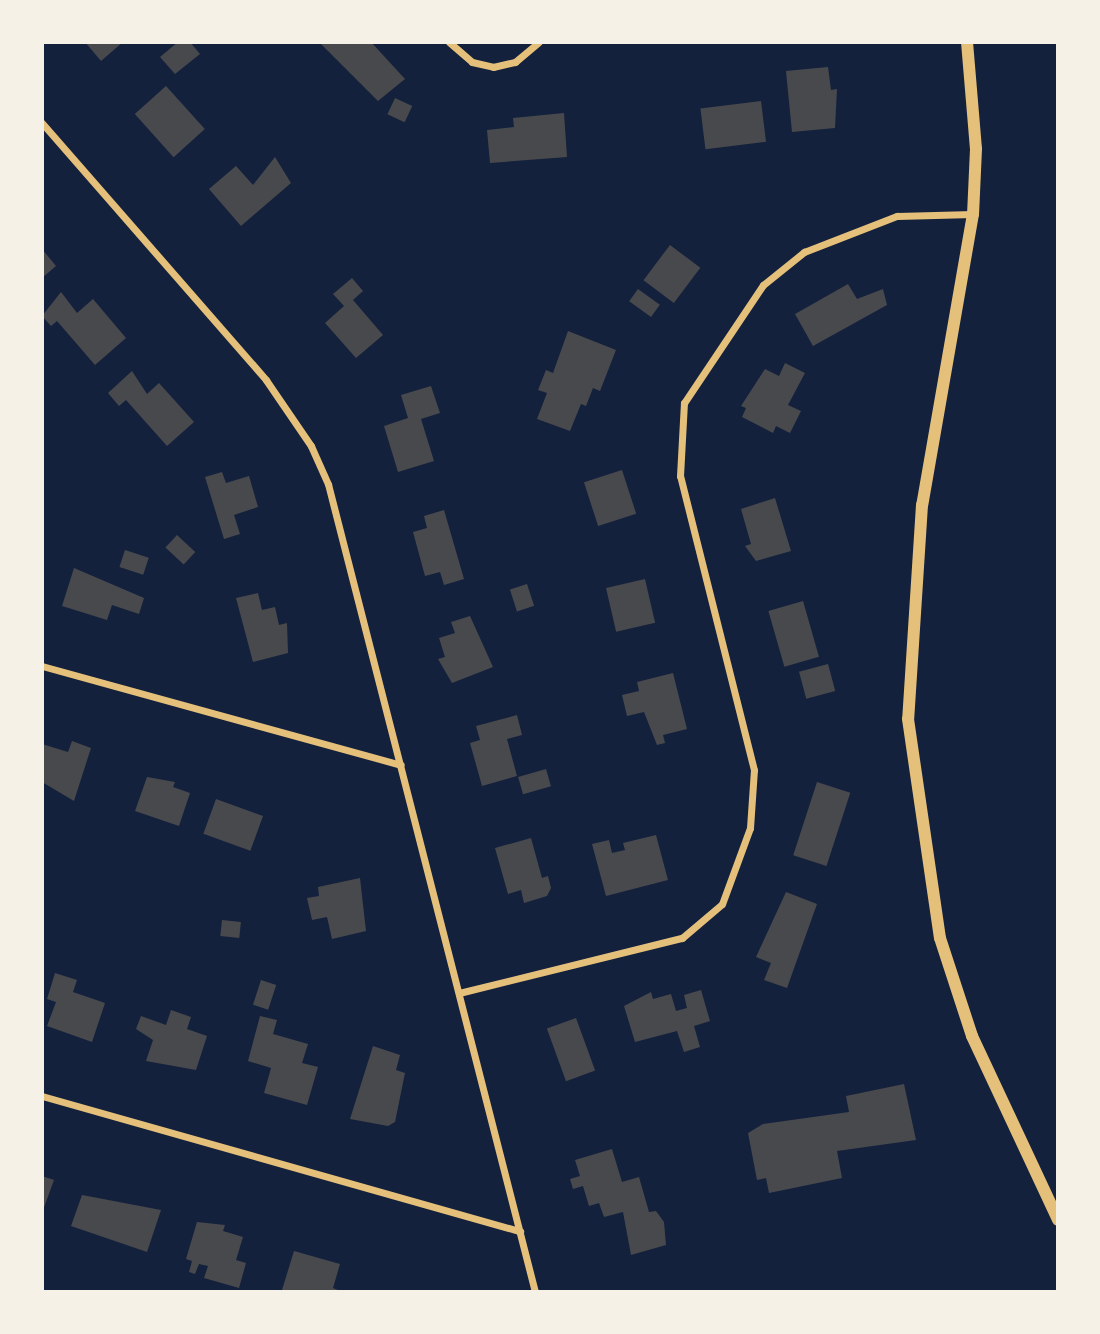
<!DOCTYPE html>
<html>
<head>
<meta charset="utf-8">
<style>
	body { margin:0 }
	#map { position:relative; width:1100px; height:1334px; overflow:hidden; background:#14213d; font-family:Bitter,serif }
	div>[style] { position:absolute }
	.building>* { inset:0; background:#48494c; transform-origin:0 0 }
	.minor>* { height:7px; margin:-3.5px; padding:0 3.5px; transform-origin:3.5px; border-radius:3.5px; background:#e5c07b }
	.tertiary>* { height:12px; margin:-6px; padding:0 6px; transform-origin:6px; border-radius:6px; background:#e5c07b }
	span { translate:-50% -50%; white-space:nowrap; text-align:center; line-height:1.15; -webkit-text-stroke:5px #f6f1e7; paint-order:stroke }
	.frame { position:absolute; inset:0; border:44px solid #f6f1e7; pointer-events:none }
</style>
</head>
<body>
<div id="map">
	<div class="building">
		<i style="clip-path:polygon(85px 42px,123px 42px,101px 61px)"></i>
		<i style="clip-path:polygon(178px 42px,190px 42px,200px 54px,175px 74px,160px 57px)"></i>
		<i style="clip-path:polygon(319px 42px,371px 42px,405px 79px,378px 101px)"></i>
		<i style="clip-path:polygon(828px 67px,831px 90px,837px 89px,835px 128px,792px 132px,786px 71px)"></i>
		<i style="left:166px;top:86px;width:58px;height:42px;rotate:48deg"></i>
		<i style="left:395px;top:98px;width:19px;height:18px;rotate:25deg"></i>
		<i style="left:761px;top:101px;width:41px;height:61px;rotate:83deg"></i>
		<i style="clip-path:polygon(564px 113px,567px 157px,490px 163px,487px 130px,514px 127px,513px 118px)"></i>
		<i style="clip-path:polygon(275px 157px,291px 183px,241px 226px,209px 189px,236px 166px,253px 185px)"></i>
		<i style="left:670px;top:245px;width:38px;height:44px;rotate:37deg"></i>
		<i style="clip-path:polygon(42px 249px,56px 266px,42px 278px)"></i>
		<i style="clip-path:polygon(352px 278px,363px 291px,353px 300px,383px 335px,356px 358px,325px 323px,344px 306px,333px 294px)"></i>
		<i style="clip-path:polygon(848px 284px,857px 299px,883px 289px,887px 305px,813px 346px,795px 314px)"></i>
		<i style="left:638px;top:289px;width:27px;height:15px;rotate:36deg"></i>
		<i style="clip-path:polygon(61px 292px,77px 313px,93px 299px,126px 338px,95px 365px,57px 321px,51px 326px,42px 316px)"></i>
		<i style="clip-path:polygon(568px 331px,616px 350px,600px 391px,593px 388px,586px 406px,581px 404px,570px 431px,537px 419px,547px 393px,538px 390px,546px 370px,553px 373px)"></i>
		<i style="clip-path:polygon(785px 363px,805px 373px,788px 405px,801px 411px,790px 433px,776px 426px,773px 433px,742px 417px,746px 408px,741px 406px,765px 369px,779px 376px)"></i>
		<i style="clip-path:polygon(132px 371px,147px 394px,159px 383px,194px 422px,167px 446px,126px 400px,119px 406px,108px 393px)"></i>
		<i style="clip-path:polygon(431px 386px,440px 413px,421px 419px,434px 461px,398px 472px,384px 426px,408px 418px,401px 395px)"></i>
		<i style="left:622px;top:470px;width:46px;height:40px;rotate:72deg"></i>
		<i style="clip-path:polygon(222px 472px,226px 483px,249px 476px,258px 507px,234px 515px,240px 534px,224px 539px,205px 477px)"></i>
		<i style="clip-path:polygon(775px 498px,791px 551px,756px 561px,745px 546px,751px 544px,741px 509px)"></i>
		<i style="clip-path:polygon(444px 510px,464px 579px,444px 585px,440px 572px,425px 576px,413px 532px,427px 528px,424px 516px)"></i>
		<i style="left:177px;top:535px;width:25px;height:17px;rotate:43deg"></i>
		<i style="left:125px;top:550px;width:25px;height:18px;rotate:18deg"></i>
		<i style="clip-path:polygon(74px 568px,144px 598px,139px 614px,112px 605px,107px 620px,62px 606px)"></i>
		<i style="left:645px;top:579px;width:45px;height:40px;rotate:77deg"></i>
		<i style="left:527px;top:584px;width:23px;height:18px;rotate:72deg"></i>
		<i style="clip-path:polygon(258px 593px,262px 610px,275px 607px,279px 625px,287px 623px,288px 653px,253px 662px,236px 598px)"></i>
		<i style="left:803px;top:601px;width:58px;height:36px;rotate:74deg"></i>
		<i style="clip-path:polygon(470px 616px,493px 667px,452px 683px,438px 659px,445px 657px,439px 638px,455px 633px,451px 622px)"></i>
		<i style="left:828px;top:664px;width:28px;height:30px;rotate:75deg"></i>
		<i style="clip-path:polygon(673px 673px,687px 729px,663px 735px,665px 743px,657px 745px,644px 712px,627px 716px,622px 695px,639px 691px,637px 682px)"></i>
		<i style="clip-path:polygon(517px 715px,522px 735px,507px 739px,517px 776px,482px 786px,470px 743px,480px 740px,476px 726px)"></i>
		<i style="clip-path:polygon(72px 741px,91px 748px,74px 801px,42px 782px,42px 744px,68px 752px)"></i>
		<i style="left:546px;top:769px;width:18px;height:29px;rotate:74deg"></i>
		<i style="clip-path:polygon(147px 777px,175px 782px,173px 787px,190px 793px,179px 826px,135px 811px)"></i>
		<i style="left:817px;top:782px;width:35px;height:77px;rotate:18deg"></i>
		<i style="left:216px;top:799px;width:50px;height:37px;rotate:20deg"></i>
		<i style="clip-path:polygon(656px 835px,668px 880px,606px 896px,592px 844px,609px 840px,612px 853px,625px 850px,623px 843px)"></i>
		<i style="clip-path:polygon(531px 838px,542px 878px,548px 876px,551px 888px,547px 896px,524px 903px,521px 890px,508px 894px,495px 848px)"></i>
		<i style="clip-path:polygon(360px 878px,366px 931px,332px 939px,327px 917px,312px 920px,307px 898px,319px 896px,318px 887px)"></i>
		<i style="clip-path:polygon(786px 892px,817px 904px,787px 988px,764px 980px,771px 963px,756px 957px)"></i>
		<i style="left:222px;top:920px;width:19px;height:16px;rotate:6deg"></i>
		<i style="clip-path:polygon(55px 973px,77px 980px,73px 992px,105px 1003px,92px 1042px,47px 1026px,56px 1002px,47px 999px)"></i>
		<i style="left:261px;top:980px;width:16px;height:26px;rotate:18deg"></i>
		<i style="clip-path:polygon(701px 990px,710px 1021px,694px 1026px,700px 1047px,684px 1052px,677px 1031px,635px 1042px,624px 1006px,651px 992px,653px 999px,671px 994px,676px 1011px,687px 1008px,684px 995px)"></i>
		<i style="clip-path:polygon(171px 1010px,191px 1017px,187px 1029px,207px 1036px,196px 1070px,146px 1061px,153px 1040px,136px 1029px,141px 1016px,166px 1025px)"></i>
		<i style="clip-path:polygon(260px 1016px,277px 1020px,273px 1034px,308px 1044px,302px 1063px,318px 1067px,307px 1105px,264px 1093px,271px 1068px,248px 1061px)"></i>
		<i style="left:576px;top:1018px;width:56px;height:31px;rotate:70deg"></i>
		<i style="clip-path:polygon(373px 1046px,400px 1055px,396px 1070px,405px 1073px,395px 1122px,388px 1126px,350px 1119px)"></i>
		<i style="clip-path:polygon(904px 1084px,916px 1140px,837px 1151px,842px 1178px,769px 1193px,766px 1178px,757px 1180px,748px 1133px,763px 1124px,849px 1112px,846px 1096px)"></i>
		<i style="clip-path:polygon(612px 1149px,622px 1182px,639px 1177px,649px 1212px,656px 1211px,664px 1222px,666px 1245px,631px 1255px,623px 1212px,604px 1217px,599px 1203px,589px 1206px,583px 1186px,573px 1189px,570px 1179px,580px 1176px,575px 1160px)"></i>
		<i style="clip-path:polygon(42px 1176px,54px 1180px,42px 1213px)"></i>
		<i style="clip-path:polygon(82px 1195px,161px 1210px,147px 1252px,71px 1226px)"></i>
		<i style="clip-path:polygon(197px 1222px,225px 1225px,223px 1231px,243px 1237px,236px 1260px,246px 1263px,239px 1288px,204px 1278px,208px 1266px,199px 1264px,195px 1274px,189px 1272px,192px 1261px,186px 1259px)"></i>
		<i style="clip-path:polygon(294px 1251px,340px 1264px,333px 1288px,343px 1292px,282px 1290px)"></i>
	</div>
	<div class="minor">
		<i style="left:449px;top:42px;width:30px;rotate:41deg"></i>
		<i style="left:472px;top:62px;width:22px;rotate:13deg"></i>
		<i style="left:493px;top:67px;width:23px;rotate:-13deg"></i>
		<i style="left:515px;top:62px;width:31px;rotate:-40deg"></i>
		<i style="left:42px;top:123px;width:341px;rotate:48.9deg"></i>
		<i style="left:266px;top:380px;width:80px;rotate:55.7deg"></i>
		<i style="left:311px;top:446px;width:42px;rotate:65.9deg"></i>
		<i style="left:328px;top:484px;width:834px;rotate:75.63deg"></i>
		<i style="left:42px;top:666px;width:372px;rotate:15.4deg"></i>
		<i style="left:459px;top:993px;width:230px;rotate:-13.9deg"></i>
		<i style="left:682px;top:938px;width:52px;rotate:-40.4deg"></i>
		<i style="left:722px;top:904px;width:81px;rotate:-69.8deg"></i>
		<i style="left:750px;top:828px;width:58px;rotate:-86.1deg"></i>
		<i style="left:754px;top:770px;width:303px;rotate:-104.1deg"></i>
		<i style="left:680px;top:476px;width:73px;rotate:-86.9deg"></i>
		<i style="left:684px;top:403px;width:142px;rotate:-56.2deg"></i>
		<i style="left:763px;top:285px;width:53px;rotate:-38.8deg"></i>
		<i style="left:804px;top:252px;width:100px;rotate:-21.2deg"></i>
		<i style="left:897px;top:216px;width:76px;rotate:-1.5deg"></i>
		<i style="left:42px;top:1096px;width:497px;rotate:15.8deg"></i>
	</div>
	<div class="tertiary">
		<i style="left:967px;top:42px;width:107px;rotate:85.2deg"></i>
		<i style="left:976px;top:149px;width:65px;rotate:92.6deg"></i>
		<i style="left:973px;top:214px;width:295px;rotate:99.9deg"></i>
		<i style="left:922px;top:505px;width:214px;rotate:93.7deg"></i>
		<i style="left:908px;top:719px;width:221px;rotate:81.7deg"></i>
		<i style="left:940px;top:938px;width:103px;rotate:71.9deg"></i>
		<i style="left:972px;top:1036px;width:203px;rotate:64.9deg"></i>
	</div>
	<div class="frame"></div>
</div>
</body>
</html>
